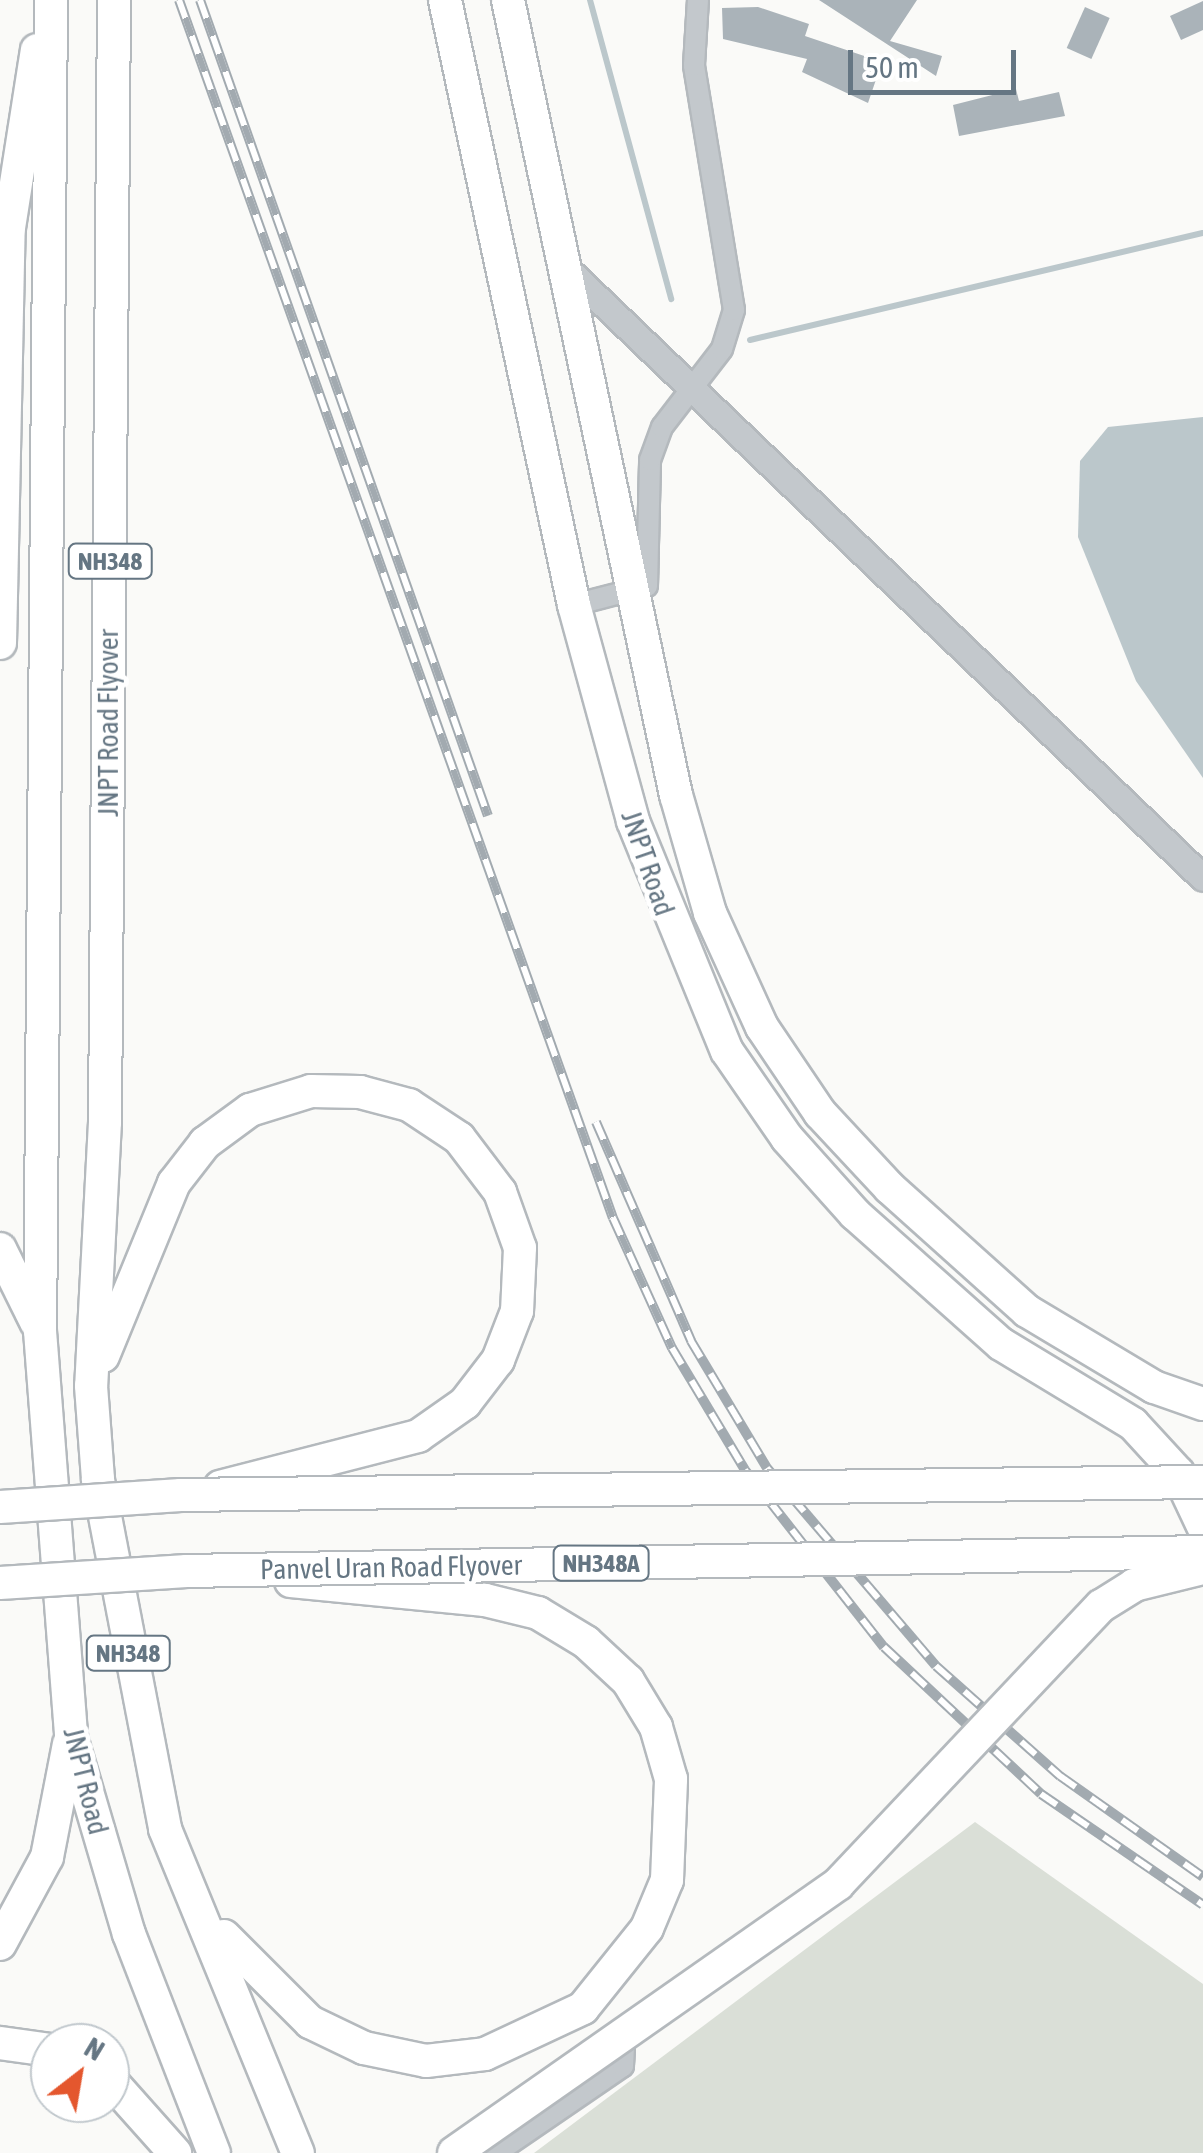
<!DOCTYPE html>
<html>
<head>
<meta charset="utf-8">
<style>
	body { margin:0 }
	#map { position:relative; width:1203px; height:2153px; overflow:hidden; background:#fafaf8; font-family:"Asap Condensed",sans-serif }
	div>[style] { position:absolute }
	.green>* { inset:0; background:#dadfd7 }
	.water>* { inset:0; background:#bbc7cb }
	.stream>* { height:6px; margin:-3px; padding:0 3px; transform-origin:3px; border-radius:3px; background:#bbc7cb }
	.building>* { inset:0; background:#aab3b9; transform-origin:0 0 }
	.roads { filter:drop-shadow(2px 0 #b4b9bd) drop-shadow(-2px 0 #b4b9bd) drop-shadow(0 2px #b4b9bd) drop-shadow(0 -2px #b4b9bd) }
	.minor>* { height:20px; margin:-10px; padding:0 10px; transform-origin:10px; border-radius:10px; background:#c3c8cc }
	.tertiary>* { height:25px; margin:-12.5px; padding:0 12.5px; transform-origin:12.5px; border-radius:12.5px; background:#c3c8cc }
	.trunk>* { height:32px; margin:-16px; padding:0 16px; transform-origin:16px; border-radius:16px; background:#fff }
	.rail>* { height:10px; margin-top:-5px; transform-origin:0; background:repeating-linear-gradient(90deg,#fff 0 19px,#a2aab0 0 38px); box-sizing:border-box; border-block:2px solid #a2aab0 }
	.bridges { filter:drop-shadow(2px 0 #b4b9bd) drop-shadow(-2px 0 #b4b9bd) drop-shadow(0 2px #b4b9bd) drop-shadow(0 -2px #b4b9bd) }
	.trunk-bridge>* { height:32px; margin:-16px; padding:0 16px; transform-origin:16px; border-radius:16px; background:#fff }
	span { translate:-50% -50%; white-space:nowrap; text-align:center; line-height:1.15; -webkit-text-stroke:10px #fff; paint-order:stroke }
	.shield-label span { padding:2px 8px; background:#fff; border:2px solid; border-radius:8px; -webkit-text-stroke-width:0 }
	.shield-label { font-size:25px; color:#657683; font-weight:700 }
	.street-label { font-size:28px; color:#657683 }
	.north { position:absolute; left:30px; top:2023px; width:100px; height:100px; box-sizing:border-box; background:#fff; border:2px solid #c1c8cd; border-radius:50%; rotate:31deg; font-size:28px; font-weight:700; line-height:40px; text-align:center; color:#657683 }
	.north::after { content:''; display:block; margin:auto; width:35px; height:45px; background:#e4572e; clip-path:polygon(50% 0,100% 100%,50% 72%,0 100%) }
	.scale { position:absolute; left:848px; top:50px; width:168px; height:45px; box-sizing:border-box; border:5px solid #657683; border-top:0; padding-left:12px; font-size:30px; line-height:35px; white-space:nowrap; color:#657683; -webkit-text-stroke:8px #fff; paint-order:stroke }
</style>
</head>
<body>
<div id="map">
	<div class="green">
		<i style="clip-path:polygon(975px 1822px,1203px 1984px,1203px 2153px,534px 2153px)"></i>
	</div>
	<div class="water">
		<i style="clip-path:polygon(1203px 417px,1203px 778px,1136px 681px,1078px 537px,1080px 461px,1108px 427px)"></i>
	</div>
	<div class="stream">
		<i style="left:590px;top:0;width:310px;rotate:74.8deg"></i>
		<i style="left:750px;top:340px;width:465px;rotate:-13.3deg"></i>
	</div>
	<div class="building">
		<i style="clip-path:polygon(819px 0,917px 0,890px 41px,942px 56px,936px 76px)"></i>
		<i style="clip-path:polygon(1203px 1px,1203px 30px,1181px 40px,1170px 16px)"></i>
		<i style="clip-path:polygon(758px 7px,809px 24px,805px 36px,882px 62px,868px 103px,802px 72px,807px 59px,723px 39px,722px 8px)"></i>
		<i style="left:1085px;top:7px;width:27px;height:45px;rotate:24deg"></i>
		<i style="clip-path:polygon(1016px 89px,1019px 101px,1059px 92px,1065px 116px,959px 136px,953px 105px)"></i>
	</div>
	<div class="roads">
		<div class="minor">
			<i style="left:574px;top:605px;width:75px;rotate:-14.6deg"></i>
			<i style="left:647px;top:586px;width:126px;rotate:-88.6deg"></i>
			<i style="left:650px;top:460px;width:35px;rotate:-70deg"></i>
			<i style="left:662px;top:427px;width:98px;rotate:-52.4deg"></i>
			<i style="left:722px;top:349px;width:41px;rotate:-72.9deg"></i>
			<i style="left:734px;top:310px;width:248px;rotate:-99.3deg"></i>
			<i style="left:694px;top:65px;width:65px;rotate:-86.5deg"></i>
			<i style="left:496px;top:2153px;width:154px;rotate:-34.4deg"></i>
			<i style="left:623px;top:2066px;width:36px;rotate:-87deg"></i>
		</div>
		<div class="tertiary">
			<i style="left:565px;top:267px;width:883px;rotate:43.76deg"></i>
		</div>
		<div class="trunk">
			<i style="left:51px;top:0;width:1331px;rotate:90.47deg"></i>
			<i style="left:40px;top:1331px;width:407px;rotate:85.6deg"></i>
			<i style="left:71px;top:1737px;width:205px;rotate:73.6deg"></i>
			<i style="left:129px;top:1934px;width:235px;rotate:68.8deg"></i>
			<i style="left:114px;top:0;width:1122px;rotate:90.46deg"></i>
			<i style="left:105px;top:1122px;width:264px;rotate:93deg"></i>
			<i style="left:91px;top:1386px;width:94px;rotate:85.7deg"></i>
			<i style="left:98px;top:1480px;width:355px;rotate:79.1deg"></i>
			<i style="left:165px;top:1829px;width:350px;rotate:67.7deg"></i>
			<i style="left:445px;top:0;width:619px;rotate:77.96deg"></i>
			<i style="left:574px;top:605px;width:224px;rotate:74.7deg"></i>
			<i style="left:633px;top:821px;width:248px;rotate:67.8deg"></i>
			<i style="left:727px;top:1051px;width:106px;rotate:55.4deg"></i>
			<i style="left:787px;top:1138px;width:102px;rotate:48.2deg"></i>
			<i style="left:855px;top:1214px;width:195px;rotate:41.7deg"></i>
			<i style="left:1001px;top:1344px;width:154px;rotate:31.2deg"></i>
			<i style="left:1133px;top:1424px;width:67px;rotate:47.4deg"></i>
			<i style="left:1178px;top:1473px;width:59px;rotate:64.7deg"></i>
			<i style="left:508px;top:0;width:813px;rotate:78.07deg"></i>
			<i style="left:676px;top:795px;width:123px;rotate:73.9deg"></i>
			<i style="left:710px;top:913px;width:125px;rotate:65.5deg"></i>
			<i style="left:762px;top:1027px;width:104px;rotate:56deg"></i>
			<i style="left:820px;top:1113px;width:103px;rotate:47deg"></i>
			<i style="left:890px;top:1188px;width:184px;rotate:41.9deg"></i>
			<i style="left:1027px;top:1311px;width:148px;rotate:30.9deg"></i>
			<i style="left:1154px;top:1387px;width:52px;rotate:19.1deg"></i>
			<i style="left:0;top:643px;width:415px;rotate:-88.8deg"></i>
			<i style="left:9px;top:228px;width:180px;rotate:-81.1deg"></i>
			<i style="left:0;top:1249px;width:81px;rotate:63.7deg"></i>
			<i style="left:103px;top:1356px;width:187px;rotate:-67.7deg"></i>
			<i style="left:174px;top:1183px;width:51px;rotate:-52.2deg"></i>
			<i style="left:205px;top:1143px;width:56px;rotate:-36.3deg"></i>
			<i style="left:250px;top:1110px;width:64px;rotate:-17.3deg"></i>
			<i style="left:311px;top:1091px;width:49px;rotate:1.2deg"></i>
			<i style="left:360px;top:1092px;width:51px;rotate:14.9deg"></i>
			<i style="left:409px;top:1105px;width:60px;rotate:33.4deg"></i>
			<i style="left:459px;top:1138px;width:68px;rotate:52.8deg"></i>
			<i style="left:500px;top:1192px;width:59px;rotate:70.3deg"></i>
			<i style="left:520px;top:1248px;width:63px;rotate:92.7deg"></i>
			<i style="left:517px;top:1311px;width:53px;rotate:111.2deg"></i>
			<i style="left:498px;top:1360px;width:54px;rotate:127.5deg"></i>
			<i style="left:465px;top:1403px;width:57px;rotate:144.9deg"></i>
			<i style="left:418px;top:1436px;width:204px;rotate:165.6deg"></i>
			<i style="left:224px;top:1936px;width:122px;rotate:45deg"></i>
			<i style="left:310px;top:2022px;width:60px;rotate:25.7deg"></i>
			<i style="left:364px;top:2048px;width:63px;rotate:11.8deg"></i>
			<i style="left:426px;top:2061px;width:59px;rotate:-6.8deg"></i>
			<i style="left:485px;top:2054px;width:108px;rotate:-25.1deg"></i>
			<i style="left:583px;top:2008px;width:102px;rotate:-51.3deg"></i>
			<i style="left:647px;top:1928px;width:52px;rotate:-67.4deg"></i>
			<i style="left:667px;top:1880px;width:101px;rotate:-87.7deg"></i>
			<i style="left:671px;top:1779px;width:54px;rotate:-106.1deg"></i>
			<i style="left:656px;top:1727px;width:54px;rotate:-121.3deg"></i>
			<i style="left:628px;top:1681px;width:57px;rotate:-137.1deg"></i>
			<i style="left:586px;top:1642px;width:56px;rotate:-148.9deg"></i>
			<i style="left:538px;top:1613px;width:55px;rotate:-166.2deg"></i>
			<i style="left:485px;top:1600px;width:195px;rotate:-174.4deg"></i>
			<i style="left:0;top:1944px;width:99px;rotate:-61.6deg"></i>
			<i style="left:47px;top:1857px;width:115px;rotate:-79deg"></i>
			<i style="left:0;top:2043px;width:50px;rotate:8deg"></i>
			<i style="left:110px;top:2080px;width:98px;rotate:48.3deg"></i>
		</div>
	</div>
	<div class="rail">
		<i style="left:179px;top:0;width:1293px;rotate:70.39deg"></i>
		<i style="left:613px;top:1218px;width:143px;rotate:65.6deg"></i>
		<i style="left:672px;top:1348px;width:142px;rotate:59.1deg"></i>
		<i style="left:745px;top:1470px;width:225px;rotate:51.9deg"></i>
		<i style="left:884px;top:1647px;width:215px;rotate:43.1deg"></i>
		<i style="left:1041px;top:1794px;width:196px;rotate:34.4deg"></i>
		<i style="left:200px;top:0;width:865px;rotate:70.56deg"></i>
		<i style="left:596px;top:1122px;width:239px;rotate:66.5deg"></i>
		<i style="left:691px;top:1341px;width:148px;rotate:59.1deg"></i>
		<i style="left:767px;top:1468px;width:260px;rotate:49.5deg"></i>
		<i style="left:936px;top:1666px;width:166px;rotate:41.6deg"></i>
		<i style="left:1060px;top:1776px;width:175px;rotate:35.2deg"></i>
	</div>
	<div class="bridges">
		<div class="trunk-bridge">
			<i style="left:0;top:1507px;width:181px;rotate:-3.8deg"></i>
			<i style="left:181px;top:1495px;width:1022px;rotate:-0.73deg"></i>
			<i style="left:0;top:1583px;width:187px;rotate:-3.7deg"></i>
			<i style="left:187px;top:1571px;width:1016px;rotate:-1.07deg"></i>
			<i style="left:454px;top:2153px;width:469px;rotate:-35deg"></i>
			<i style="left:838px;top:1884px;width:383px;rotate:-46.6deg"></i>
			<i style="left:1101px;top:1606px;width:39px;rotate:-32deg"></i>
			<i style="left:1134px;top:1585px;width:71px;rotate:-13.8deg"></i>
		</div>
	</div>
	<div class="shield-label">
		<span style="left:110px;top:561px">NH348</span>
		<span style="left:601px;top:1563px">NH348A</span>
		<span style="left:128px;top:1653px">NH348</span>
	</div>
	<div class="street-label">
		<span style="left:108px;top:723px;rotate:-90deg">JNPT Road Flyover</span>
		<span style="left:648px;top:863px;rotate:71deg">JNPT Road</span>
		<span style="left:391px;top:1567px;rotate:-1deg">Panvel Uran Road Flyover</span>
		<span style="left:86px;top:1781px;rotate:76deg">JNPT Road</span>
	</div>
	<div class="north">N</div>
	<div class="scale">50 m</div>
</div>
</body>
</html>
